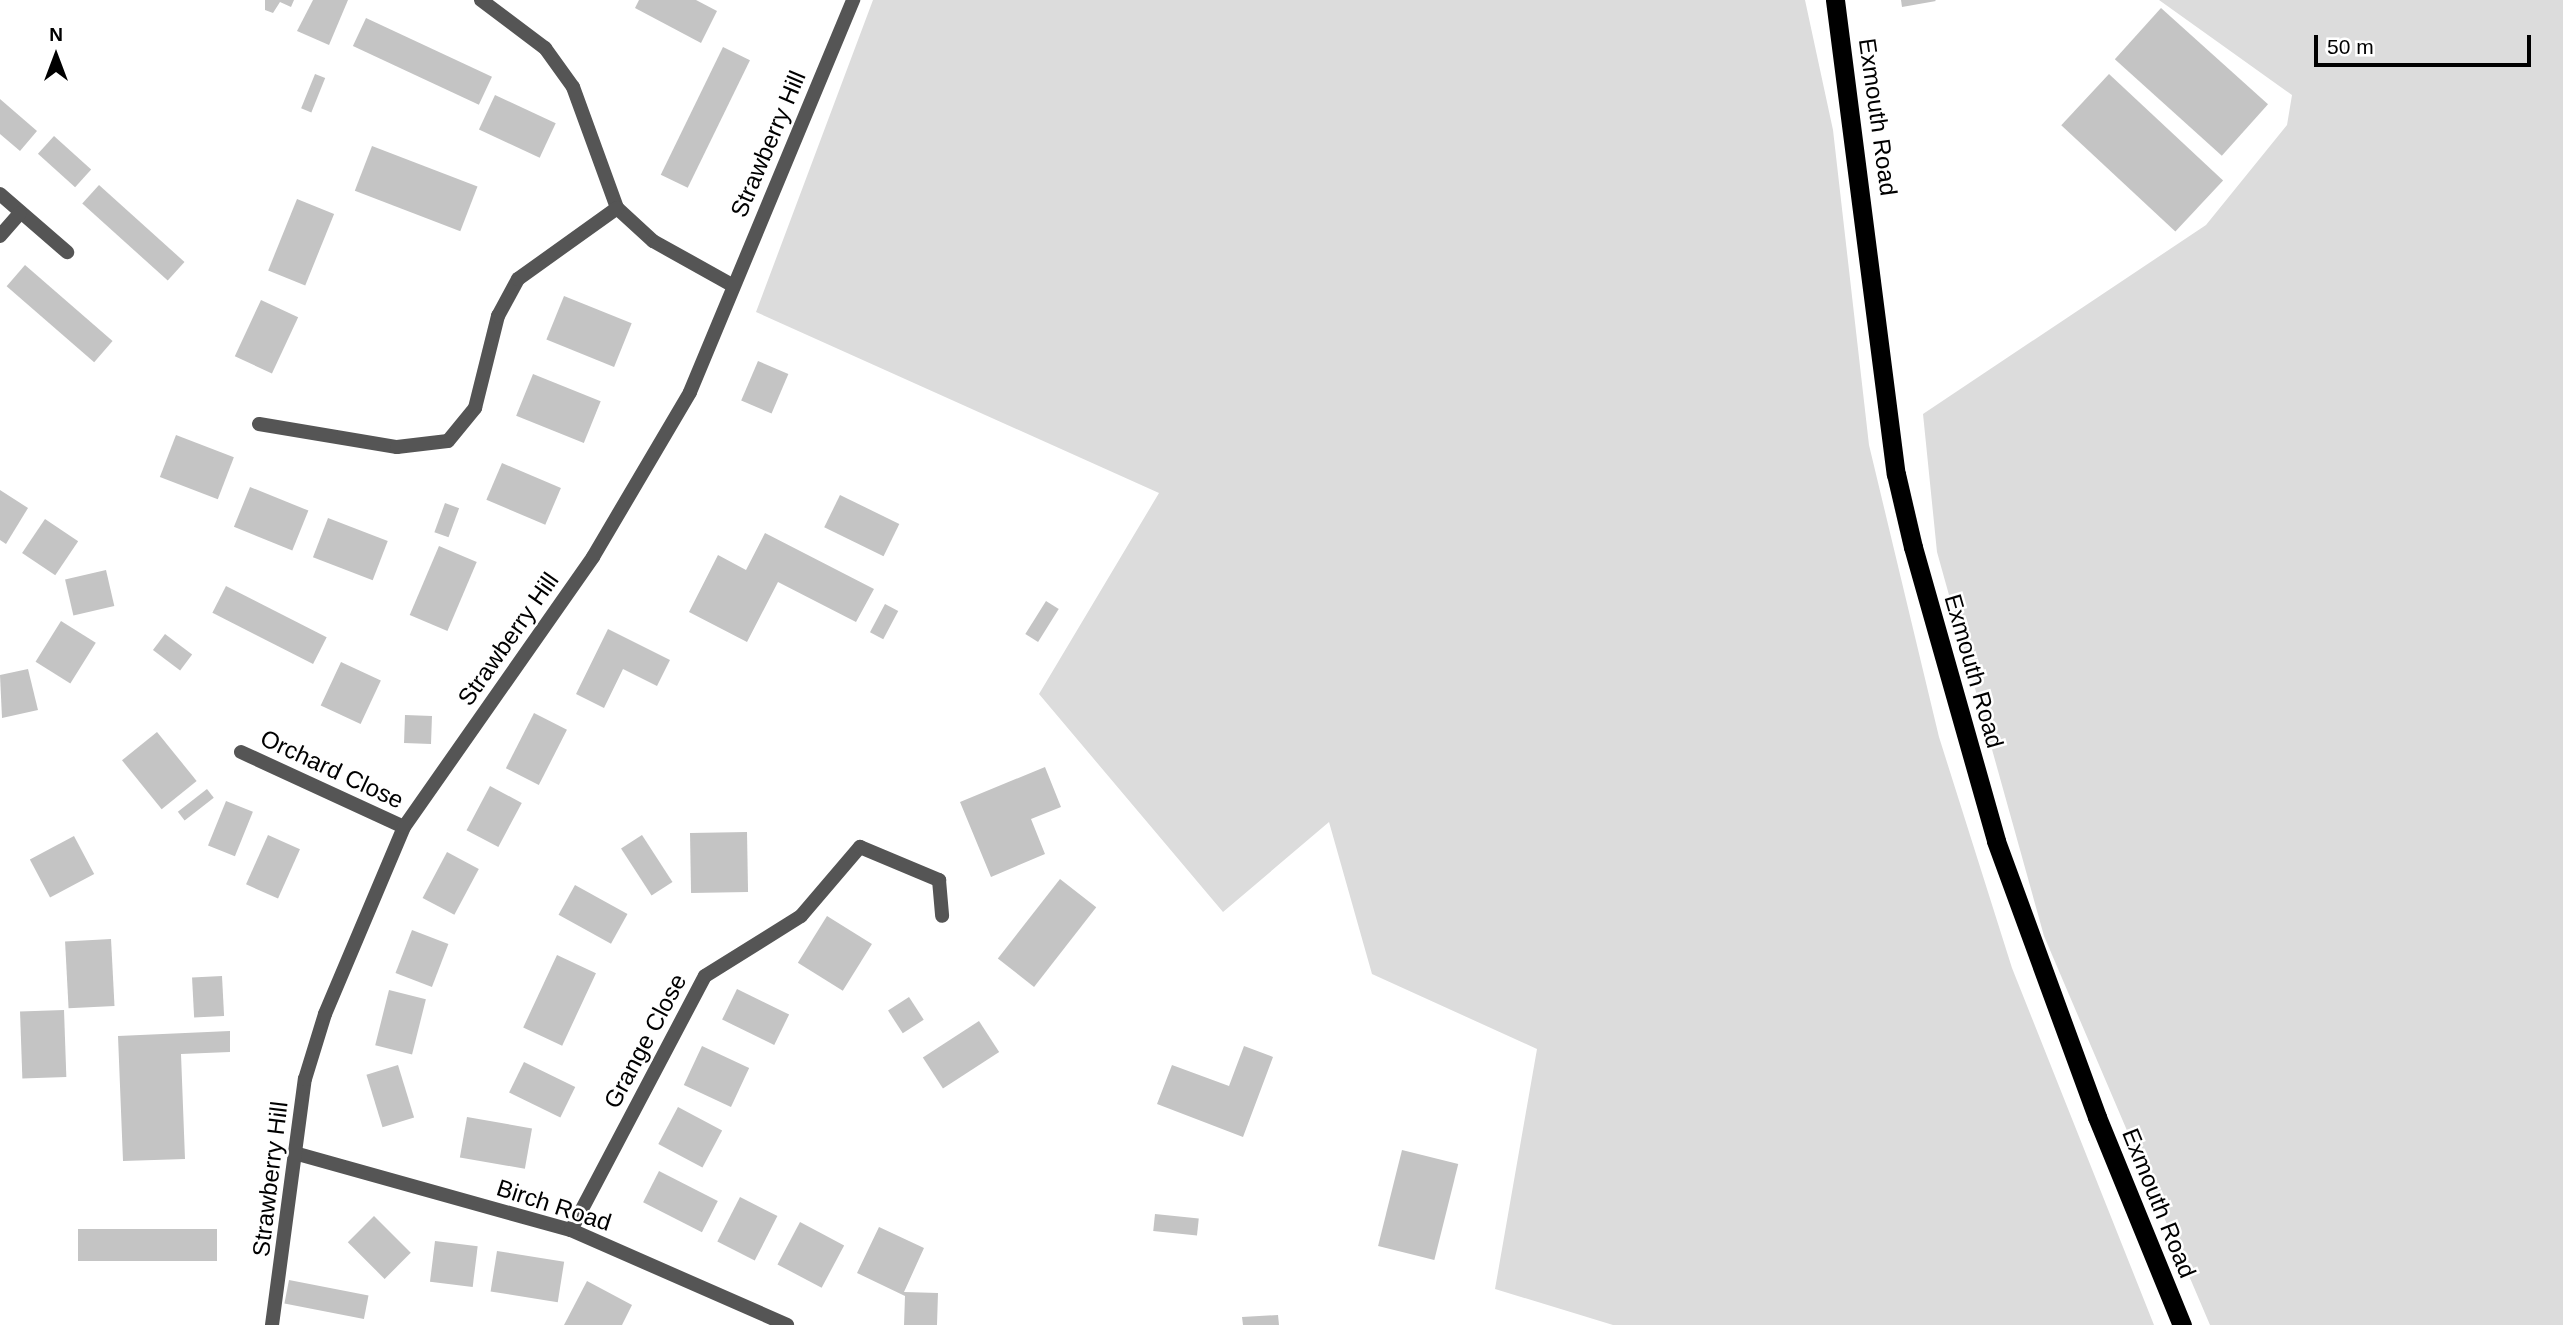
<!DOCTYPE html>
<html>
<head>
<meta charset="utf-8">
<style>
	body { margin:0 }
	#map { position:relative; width:2563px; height:1325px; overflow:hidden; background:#fff; font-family:Arial,sans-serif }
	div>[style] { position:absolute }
	.green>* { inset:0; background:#dcdcdc }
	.building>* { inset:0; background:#c4c4c4; transform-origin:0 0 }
	.minor>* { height:14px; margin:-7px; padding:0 7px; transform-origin:7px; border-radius:7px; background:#555 }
	.trunk>* { height:19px; margin:-9.5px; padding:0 9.5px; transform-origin:9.5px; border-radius:9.5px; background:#000 }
	span { translate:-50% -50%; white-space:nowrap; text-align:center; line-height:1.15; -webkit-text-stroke:5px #fff; paint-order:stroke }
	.street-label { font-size:24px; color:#000 }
	.north { position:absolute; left:21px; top:21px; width:70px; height:70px; -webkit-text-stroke:5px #fff; paint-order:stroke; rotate:0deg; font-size:19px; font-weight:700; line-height:28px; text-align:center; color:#000 }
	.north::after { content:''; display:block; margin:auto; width:24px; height:32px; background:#000; clip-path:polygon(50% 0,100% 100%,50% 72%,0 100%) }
	.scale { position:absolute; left:2314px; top:35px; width:217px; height:32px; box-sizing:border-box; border:4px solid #000; border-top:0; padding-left:9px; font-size:21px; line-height:24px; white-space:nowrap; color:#000; -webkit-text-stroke:5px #fff; paint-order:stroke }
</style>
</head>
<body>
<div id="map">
	<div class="green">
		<i style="clip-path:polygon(873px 0,1805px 0,1833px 130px,1869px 445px,1939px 737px,2012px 968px,2154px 1325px,1613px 1325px,1495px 1289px,1537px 1049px,1372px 974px,1329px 822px,1223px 912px,1039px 694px,1159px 493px,756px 312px)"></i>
		<i style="clip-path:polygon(2159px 0,2563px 0,2563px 1325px,2210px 1325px,2044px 936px,1937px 552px,1923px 414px,2206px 225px,2287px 125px,2292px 95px)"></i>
	</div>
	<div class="building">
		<i style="clip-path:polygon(265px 0,294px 0,291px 7px,280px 2px,273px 13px,265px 10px)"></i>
		<i style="clip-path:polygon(313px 0,348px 0,329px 45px,297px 31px)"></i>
		<i style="clip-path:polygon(639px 0,696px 0,717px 11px,701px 43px,635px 8px)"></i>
		<i style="clip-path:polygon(1901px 0,1935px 0,1936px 1px,1902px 7px)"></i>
		<i style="left:2161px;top:8px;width:144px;height:69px;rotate:42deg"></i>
		<i style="left:366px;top:18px;width:139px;height:31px;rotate:25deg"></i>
		<i style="left:723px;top:47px;width:30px;height:142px;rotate:26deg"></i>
		<i style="left:315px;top:74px;width:11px;height:37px;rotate:22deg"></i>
		<i style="left:2109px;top:74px;width:156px;height:70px;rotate:43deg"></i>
		<i style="left:495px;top:95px;width:67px;height:38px;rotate:25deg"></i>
		<i style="clip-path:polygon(0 99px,37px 131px,20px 151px,0 134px)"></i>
		<i style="left:54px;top:136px;width:50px;height:24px;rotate:42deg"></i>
		<i style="left:372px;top:146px;width:113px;height:48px;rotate:21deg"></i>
		<i style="left:99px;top:185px;width:115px;height:25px;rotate:42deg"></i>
		<i style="left:297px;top:199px;width:40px;height:77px;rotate:22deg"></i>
		<i style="left:25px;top:265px;width:116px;height:28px;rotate:41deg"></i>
		<i style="left:564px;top:296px;width:73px;height:47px;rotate:22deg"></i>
		<i style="left:261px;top:300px;width:41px;height:62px;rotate:25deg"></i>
		<i style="left:758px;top:361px;width:33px;height:43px;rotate:23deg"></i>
		<i style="left:533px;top:374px;width:73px;height:45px;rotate:22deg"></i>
		<i style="left:176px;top:435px;width:62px;height:45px;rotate:21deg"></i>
		<i style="left:502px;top:463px;width:64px;height:40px;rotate:23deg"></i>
		<i style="left:250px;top:487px;width:63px;height:43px;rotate:22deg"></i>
		<i style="clip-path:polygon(0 490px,28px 508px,6px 544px,0 540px)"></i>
		<i style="left:840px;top:495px;width:66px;height:36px;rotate:26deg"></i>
		<i style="left:445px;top:503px;width:15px;height:31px;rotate:20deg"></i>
		<i style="left:328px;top:518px;width:64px;height:42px;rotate:21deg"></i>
		<i style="left:45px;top:519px;width:40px;height:41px;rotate:34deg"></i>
		<i style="clip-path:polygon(765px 533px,874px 589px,856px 622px,778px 582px,747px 642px,689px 612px,718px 555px,746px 570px)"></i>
		<i style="left:439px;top:546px;width:41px;height:75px;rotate:23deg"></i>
		<i style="left:106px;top:570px;width:37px;height:42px;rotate:77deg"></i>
		<i style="left:226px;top:586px;width:113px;height:30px;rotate:27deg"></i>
		<i style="left:1046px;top:601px;width:15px;height:39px;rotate:32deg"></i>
		<i style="left:885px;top:604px;width:15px;height:32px;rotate:28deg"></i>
		<i style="left:61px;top:621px;width:41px;height:48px;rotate:32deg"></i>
		<i style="clip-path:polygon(608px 629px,670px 660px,657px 686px,623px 669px,604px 708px,576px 694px)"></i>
		<i style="left:165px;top:634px;width:34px;height:20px;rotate:37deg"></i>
		<i style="left:341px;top:662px;width:44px;height:48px;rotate:25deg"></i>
		<i style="clip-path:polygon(28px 669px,38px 710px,2px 718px,0 675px)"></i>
		<i style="left:534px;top:713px;width:37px;height:62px;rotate:27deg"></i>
		<i style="left:405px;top:715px;width:27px;height:28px;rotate:2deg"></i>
		<i style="left:157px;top:732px;width:63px;height:45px;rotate:51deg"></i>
		<i style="clip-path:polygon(1045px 767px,1061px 807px,1031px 819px,1045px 854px,991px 877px,960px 802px)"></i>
		<i style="left:490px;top:786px;width:36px;height:50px;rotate:28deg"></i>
		<i style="left:207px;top:789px;width:11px;height:37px;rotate:52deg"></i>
		<i style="left:226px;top:801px;width:29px;height:48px;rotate:22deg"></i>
		<i style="left:747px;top:832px;width:60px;height:57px;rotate:89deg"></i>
		<i style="left:268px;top:835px;width:35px;height:54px;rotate:24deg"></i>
		<i style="left:642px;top:835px;width:56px;height:25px;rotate:57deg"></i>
		<i style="left:74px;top:836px;width:43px;height:50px;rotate:62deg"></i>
		<i style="left:447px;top:852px;width:36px;height:52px;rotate:28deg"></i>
		<i style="left:1060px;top:879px;width:46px;height:101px;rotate:38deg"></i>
		<i style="left:575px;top:885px;width:60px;height:34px;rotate:29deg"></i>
		<i style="left:827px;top:916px;width:53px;height:55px;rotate:32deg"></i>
		<i style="left:412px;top:930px;width:39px;height:46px;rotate:21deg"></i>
		<i style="left:111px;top:939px;width:67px;height:46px;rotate:87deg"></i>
		<i style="left:557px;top:955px;width:43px;height:80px;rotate:25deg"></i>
		<i style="left:222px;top:976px;width:40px;height:30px;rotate:87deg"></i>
		<i style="left:737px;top:989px;width:58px;height:34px;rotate:26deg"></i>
		<i style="left:389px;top:990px;width:38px;height:57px;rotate:14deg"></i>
		<i style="left:909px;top:997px;width:27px;height:25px;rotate:57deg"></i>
		<i style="left:64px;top:1010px;width:67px;height:44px;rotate:88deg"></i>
		<i style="left:979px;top:1021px;width:37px;height:67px;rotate:57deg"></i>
		<i style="clip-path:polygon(230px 1031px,230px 1052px,181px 1054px,185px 1159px,123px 1161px,118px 1036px)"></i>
		<i style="left:702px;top:1046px;width:52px;height:43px;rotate:25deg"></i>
		<i style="clip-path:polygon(1244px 1046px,1273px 1057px,1243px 1137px,1157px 1104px,1172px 1065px,1229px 1086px)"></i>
		<i style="left:524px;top:1062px;width:57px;height:34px;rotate:26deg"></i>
		<i style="left:398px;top:1065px;width:55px;height:33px;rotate:73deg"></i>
		<i style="left:678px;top:1107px;width:50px;height:42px;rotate:28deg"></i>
		<i style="left:467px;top:1117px;width:66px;height:41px;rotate:10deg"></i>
		<i style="left:1402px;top:1150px;width:58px;height:99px;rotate:14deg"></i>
		<i style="left:659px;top:1171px;width:66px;height:35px;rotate:27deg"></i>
		<i style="left:740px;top:1197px;width:42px;height:50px;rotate:27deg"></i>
		<i style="left:1155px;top:1214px;width:44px;height:17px;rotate:6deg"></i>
		<i style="left:374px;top:1216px;width:52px;height:37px;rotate:45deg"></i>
		<i style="left:800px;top:1222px;width:50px;height:48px;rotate:28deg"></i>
		<i style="clip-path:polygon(879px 1227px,924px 1248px,904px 1292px,938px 1293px,937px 1325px,904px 1325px,905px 1296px,857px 1273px)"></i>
		<i style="left:78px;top:1229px;width:139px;height:32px"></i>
		<i style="left:435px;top:1241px;width:43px;height:41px;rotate:7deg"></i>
		<i style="left:497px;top:1251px;width:68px;height:41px;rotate:9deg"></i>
		<i style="left:289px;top:1280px;width:81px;height:24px;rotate:11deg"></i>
		<i style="clip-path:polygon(587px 1281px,632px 1305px,622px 1325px,564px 1325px)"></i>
		<i style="clip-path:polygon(1278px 1315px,1279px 1325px,1243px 1325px,1242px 1317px)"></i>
	</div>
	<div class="minor">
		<i style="left:481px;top:0;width:80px;rotate:36.9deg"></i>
		<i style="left:545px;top:48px;width:48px;rotate:54.3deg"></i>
		<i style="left:573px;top:87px;width:129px;rotate:70deg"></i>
		<i style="left:617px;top:208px;width:49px;rotate:42.5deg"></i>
		<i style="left:653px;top:241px;width:90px;rotate:29.1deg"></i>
		<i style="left:0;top:194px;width:89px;rotate:40.9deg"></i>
		<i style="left:0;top:236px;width:30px;rotate:-49deg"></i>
		<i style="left:259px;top:424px;width:140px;rotate:9.5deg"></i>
		<i style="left:397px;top:447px;width:51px;rotate:-6.7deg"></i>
		<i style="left:448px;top:441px;width:43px;rotate:-50.7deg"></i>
		<i style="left:475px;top:408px;width:95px;rotate:-76deg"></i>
		<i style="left:498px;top:316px;width:42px;rotate:-61.6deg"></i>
		<i style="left:518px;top:279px;width:122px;rotate:-35.6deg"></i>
		<i style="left:241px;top:752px;width:179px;rotate:24.7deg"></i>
		<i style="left:298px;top:1154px;width:283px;rotate:15.6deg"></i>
		<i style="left:571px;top:1230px;width:236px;rotate:23.7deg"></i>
		<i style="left:571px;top:1230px;width:287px;rotate:-62.2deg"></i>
		<i style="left:705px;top:976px;width:113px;rotate:-32deg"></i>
		<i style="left:801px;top:916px;width:91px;rotate:-49.5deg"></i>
		<i style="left:860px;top:847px;width:86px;rotate:22.7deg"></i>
		<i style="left:939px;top:880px;width:36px;rotate:85deg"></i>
		<i style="left:272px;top:1325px;width:248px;rotate:-82.4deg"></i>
		<i style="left:305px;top:1079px;width:68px;rotate:-72.9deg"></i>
		<i style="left:325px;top:1014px;width:203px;rotate:-67.1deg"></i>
		<i style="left:404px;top:827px;width:330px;rotate:-55deg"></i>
		<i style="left:593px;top:557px;width:191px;rotate:-59.5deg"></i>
		<i style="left:690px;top:392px;width:425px;rotate:-67.4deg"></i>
	</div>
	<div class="trunk">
		<i style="left:1835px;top:0;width:478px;rotate:82.7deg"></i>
		<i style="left:1896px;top:474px;width:75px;rotate:76.9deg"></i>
		<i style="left:1913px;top:547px;width:305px;rotate:74.2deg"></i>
		<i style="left:1996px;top:841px;width:294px;rotate:69.9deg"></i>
		<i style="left:2097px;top:1117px;width:225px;rotate:67.8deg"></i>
	</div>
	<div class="street-label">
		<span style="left:1878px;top:117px;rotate:82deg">Exmouth Road</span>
		<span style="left:768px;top:144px;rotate:-67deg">Strawberry Hill</span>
		<span style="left:508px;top:639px;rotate:-55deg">Strawberry Hill</span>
		<span style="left:1974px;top:671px;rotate:74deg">Exmouth Road</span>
		<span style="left:332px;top:769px;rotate:25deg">Orchard Close</span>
		<span style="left:645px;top:1041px;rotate:-62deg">Grange Close</span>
		<span style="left:270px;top:1179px;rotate:-83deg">Strawberry Hill</span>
		<span style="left:2159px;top:1203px;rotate:68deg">Exmouth Road</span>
		<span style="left:554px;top:1205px;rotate:18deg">Birch Road</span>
	</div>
	<div class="north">N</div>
	<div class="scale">50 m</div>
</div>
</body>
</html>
